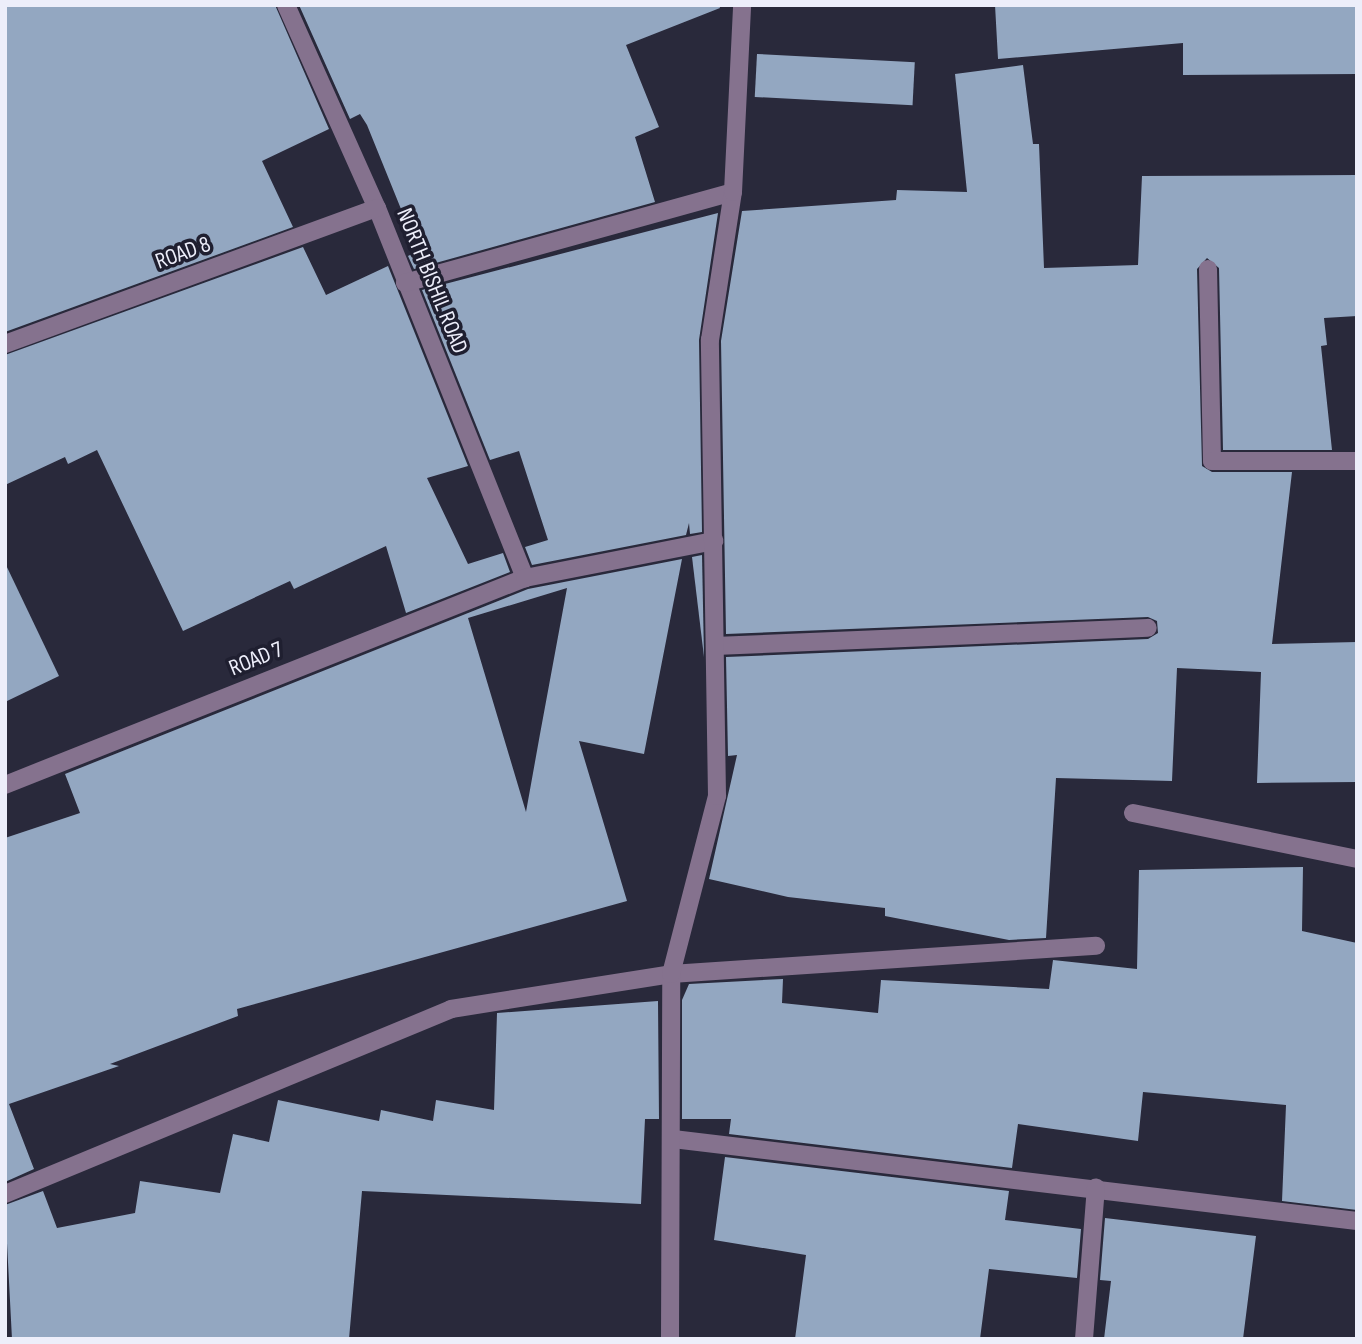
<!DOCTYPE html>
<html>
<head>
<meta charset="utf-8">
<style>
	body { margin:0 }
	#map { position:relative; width:1362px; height:1344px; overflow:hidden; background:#29293b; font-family:"Sofia Sans Condensed",sans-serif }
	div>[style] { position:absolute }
	.building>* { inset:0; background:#93a7c1; transform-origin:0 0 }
	.minor>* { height:18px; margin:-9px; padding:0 9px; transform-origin:9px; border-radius:9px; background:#85728e }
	span { translate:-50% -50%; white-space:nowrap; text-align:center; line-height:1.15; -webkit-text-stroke:7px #1f1f30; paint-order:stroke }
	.street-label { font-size:23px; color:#edeefa }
	.frame { position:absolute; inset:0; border:7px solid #edeefa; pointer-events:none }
</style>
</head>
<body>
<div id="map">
	<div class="building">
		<i style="clip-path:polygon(5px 5px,275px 5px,329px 129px,262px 161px,293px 227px,5px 332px)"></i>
		<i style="clip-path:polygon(299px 5px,719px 5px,720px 8px,626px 45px,659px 127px,635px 137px,655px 202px,414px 269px,408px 256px,418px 251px,367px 125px,360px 114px,350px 119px)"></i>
		<i style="clip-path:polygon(995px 5px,1357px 5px,1357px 74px,1183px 75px,1183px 43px,998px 59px)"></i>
		<i style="left:757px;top:54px;width:158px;height:43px;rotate:3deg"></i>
		<i style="clip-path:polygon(1023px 65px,1033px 144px,1039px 144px,1044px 268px,1138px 265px,1142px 176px,1357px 175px,1357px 316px,1324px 318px,1327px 345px,1321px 346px,1332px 450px,1223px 450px,1219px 268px,1207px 258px,1197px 269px,1202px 466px,1212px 472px,1292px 472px,1272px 644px,1357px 642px,1357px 782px,1257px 783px,1261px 672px,1177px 668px,1172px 781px,1056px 778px,1046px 938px,1009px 940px,885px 916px,885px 908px,788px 897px,709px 879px,737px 755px,728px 756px,726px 657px,1148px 639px,1158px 633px,1157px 621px,1148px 617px,726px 634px,721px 341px,742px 211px,896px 200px,897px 190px,967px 192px,955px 74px)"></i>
		<i style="clip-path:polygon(718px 213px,699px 340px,702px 532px,690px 534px,689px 523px,686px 535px,532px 565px,525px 547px,548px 540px,519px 451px,490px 460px,422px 290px)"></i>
		<i style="clip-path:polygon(303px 247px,326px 295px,388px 266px,468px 466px,427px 478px,468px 564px,503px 553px,510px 572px,406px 613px,386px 546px,294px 589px,290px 581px,183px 631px,97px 450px,68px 464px,65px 457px,5px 485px,5px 355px)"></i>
		<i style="clip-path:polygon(702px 555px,704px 657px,692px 557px)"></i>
		<i style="clip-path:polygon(evenodd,682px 559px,644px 754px,579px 741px,627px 901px,237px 1009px,238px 1016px,110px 1064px,119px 1066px,9px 1104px,34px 1169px,5px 1182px,5px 838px,80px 813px,65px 774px,528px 589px,682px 559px,567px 588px,540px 734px,526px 812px,468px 618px,567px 588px)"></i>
		<i style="clip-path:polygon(5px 563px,59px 676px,5px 702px)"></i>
		<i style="clip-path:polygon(1303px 867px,1302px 931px,1357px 943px,1357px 1210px,1282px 1201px,1286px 1105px,1143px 1092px,1138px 1141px,1018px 1124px,1012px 1168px,729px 1134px,731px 1119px,682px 1119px,682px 1000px,689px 984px,783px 979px,782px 1003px,878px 1013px,881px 980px,1049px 989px,1053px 960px,1137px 969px,1139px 870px)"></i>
		<i style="clip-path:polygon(658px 1001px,659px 1119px,645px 1119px,641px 1204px,362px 1191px,349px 1339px,12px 1339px,5px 1205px,43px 1191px,57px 1228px,135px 1213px,140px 1181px,220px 1193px,233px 1134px,269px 1142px,278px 1100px,379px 1121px,381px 1110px,433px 1121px,436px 1100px,494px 1110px,497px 1013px)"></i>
		<i style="clip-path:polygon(725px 1157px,1009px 1191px,1005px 1220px,1081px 1229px,1077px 1278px,989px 1269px,980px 1339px,795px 1339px,806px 1255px,714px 1240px)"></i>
		<i style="clip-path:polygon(1105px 1218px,1256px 1236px,1243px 1339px,1104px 1339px,1111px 1281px,1100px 1280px)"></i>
	</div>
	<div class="minor">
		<i style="left:286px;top:5px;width:222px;rotate:65.9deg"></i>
		<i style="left:377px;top:208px;width:399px;rotate:68.2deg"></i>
		<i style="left:1208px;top:269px;width:192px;rotate:88.8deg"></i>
		<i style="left:1212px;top:461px;width:145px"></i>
		<i style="left:405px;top:283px;width:340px;rotate:-15.5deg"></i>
		<i style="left:5px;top:344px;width:396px;rotate:-20.1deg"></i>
		<i style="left:715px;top:646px;width:433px;rotate:-2.4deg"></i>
		<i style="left:5px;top:785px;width:560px;rotate:-21.71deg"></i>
		<i style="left:525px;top:578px;width:193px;rotate:-11.1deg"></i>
		<i style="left:1133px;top:813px;width:229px;rotate:11.6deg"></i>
		<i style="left:673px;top:1139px;width:689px;rotate:6.84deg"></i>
		<i style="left:5px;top:1194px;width:483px;rotate:-22.5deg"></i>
		<i style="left:451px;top:1009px;width:223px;rotate:-9deg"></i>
		<i style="left:671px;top:974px;width:426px;rotate:-3.8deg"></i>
		<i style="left:670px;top:1339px;width:365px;rotate:-89.8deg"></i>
		<i style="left:671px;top:974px;width:184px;rotate:-75.5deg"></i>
		<i style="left:717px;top:796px;width:456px;rotate:-90.9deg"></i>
		<i style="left:710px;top:340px;width:150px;rotate:-81.2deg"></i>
		<i style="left:733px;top:192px;width:187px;rotate:-87.2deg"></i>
		<i style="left:1084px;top:1339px;width:152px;rotate:-85.5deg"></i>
	</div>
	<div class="street-label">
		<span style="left:183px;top:253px;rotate:-20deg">ROAD 8</span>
		<span style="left:432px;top:281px;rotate:68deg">NORTH BISHIL ROAD</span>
		<span style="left:256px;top:659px;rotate:-22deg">ROAD 7</span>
	</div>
	<div class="frame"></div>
</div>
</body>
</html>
